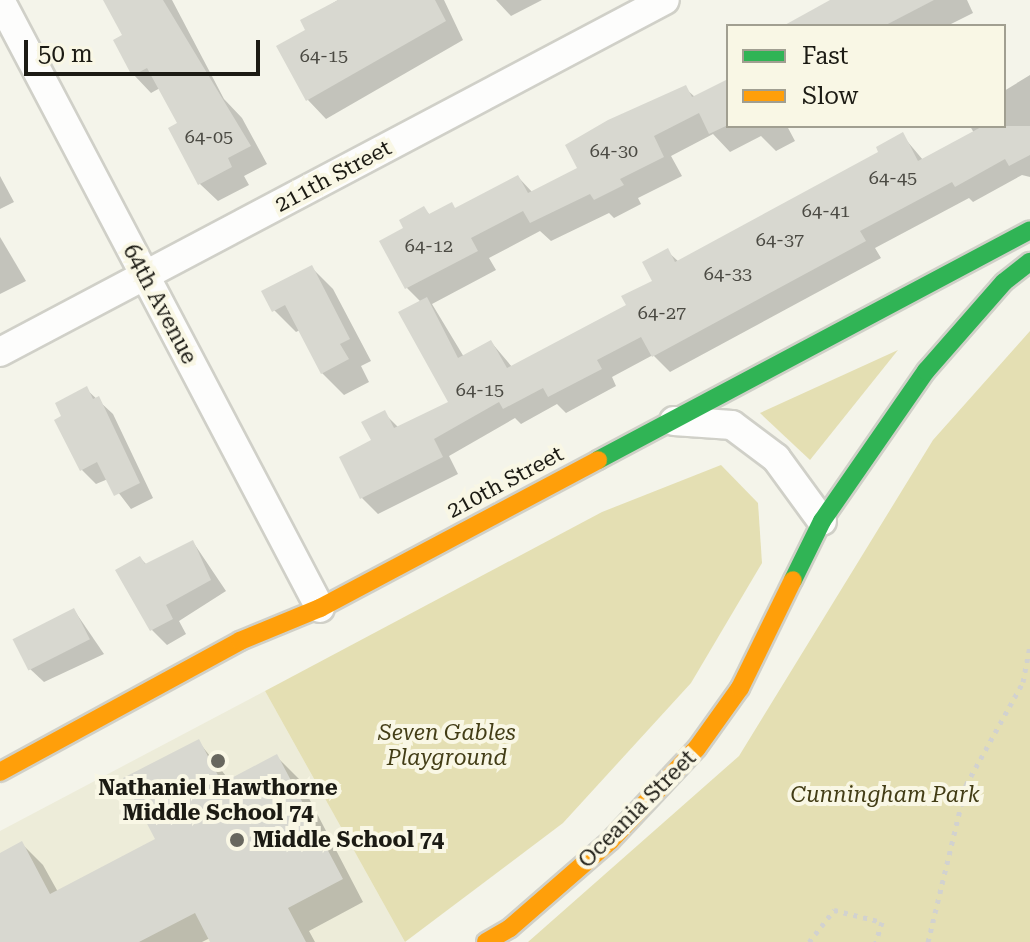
<!DOCTYPE html>
<html>
<head>
<meta charset="utf-8">
<style>
	body { margin:0 }
	#map { position:relative; width:1030px; height:942px; overflow:hidden; background:#f4f4ea; font-family:"Roboto Serif",serif }
	div>[style] { position:absolute }
	.built>* { inset:0; background:#edecd9 }
	.green>* { inset:0; background:#e4dfb3 }
	.shadow>* { inset:0; background:#0003 }
	.building>* { inset:0; background:#d8d8d0; transform-origin:0 0 }
	.path>* { height:5px; margin-top:-2.5px; transform-origin:0; background:repeating-linear-gradient(90deg,#d2d2cf 0 4px,transparent 0 10px) }
	.roads { filter:drop-shadow(2px 0 #d0d0c8) drop-shadow(-2px 0 #d0d0c8) drop-shadow(0 2px #d0d0c8) drop-shadow(0 -2px #d0d0c8) }
	.street>* { height:28px; margin:-14px; padding:0 14px; transform-origin:14px; border-radius:14px; background:#fdfdfc }
	.fast>* { height:18px; margin:-9px; padding:0 9px; transform-origin:9px; border-radius:9px; background:#30b455 }
	.slow>* { height:18px; margin:-9px; padding:0 9px; transform-origin:9px; border-radius:9px; background:#ff9f0a }
	.dots>* { width:22px; height:22px; translate:-50% -50%; box-sizing:border-box; border:4px solid #f9f7e5; border-radius:50% }
	span { translate:-50% -50%; white-space:nowrap; text-align:center; line-height:1.15; -webkit-text-stroke:8px #f9f7e5; paint-order:stroke }
	.number-label { font-size:18px; color:#4b4a43 }
	.number-label span { -webkit-text-stroke-width:0 }
	.street-label { font-size:22px; color:#1c1b14 }
	.park-label { font-size:22px; color:#433d16; font-style:italic }
	.poi-label { font-size:22px; color:#1c1b14; font-weight:700 }
	.left { translate:0 -50%; text-align:left }
	.legend { position:absolute; left:726px; top:24px; width:280px; height:104px; box-sizing:border-box; background:#f9f7e5; border:2px solid #a19f91; margin:0; padding:10px 14px; list-style:none; font-size:24px; color:#1c1b14 }
	.legend li { display:flex; align-items:center; gap:16px; height:40px }
	.legend b { width:40px; border:2px solid #a19f91 }
	.scale { position:absolute; left:24px; top:40px; width:236px; height:36px; box-sizing:border-box; border:4px solid #1c1b14; border-top:0; padding-left:10px; font-size:24px; line-height:28px; white-space:nowrap; color:#1c1b14; -webkit-text-stroke:6px #f9f7e5; paint-order:stroke }
</style>
</head>
<body>
<div id="map">
	<div class="built">
		<i style="clip-path:polygon(265px 691px,405px 942px,0 942px,0 831px)"></i>
	</div>
	<div class="green">
		<i style="clip-path:polygon(1030px 331px,1030px 942px,528px 942px,739px 756px,933px 440px)"></i>
		<i style="clip-path:polygon(898px 350px,810px 460px,760px 413px)"></i>
		<i style="clip-path:polygon(721px 465px,758px 503px,762px 563px,691px 683px,563px 823px,405px 942px,265px 691px,602px 512px)"></i>
	</div>
	<div class="shadow">
		<i style="clip-path:polygon(105px 0,172px 0,224px 99px,242px 118px,267px 164px,244px 176px,249px 185px,218px 201px,200px 184px,180px 124px,160px 88px,151px 93px,134px 75px,124px 36px)"></i>
		<i style="clip-path:polygon(338px 0,444px 0,463px 40px,326px 119px,308px 100px,279px 47px,308px 30px,303px 21px)"></i>
		<i style="clip-path:polygon(496px 0,542px 0,511px 16px)"></i>
		<i style="clip-path:polygon(834px 0,967px 0,973px 13px,947px 26px,787px 26px)"></i>
		<i style="clip-path:polygon(1030px 75px,1030px 177px,1022px 175px,973px 202px,969px 198px,875px 248px,881px 258px,670px 372px,653px 355px,612px 377px,616px 386px,566px 413px,557px 404px,521px 424px,515px 418px,449px 456px,458px 474px,378px 514px,362px 498px,384px 413px,399px 428px,450px 402px,421px 302px,407px 288px,382px 241px,406px 229px,424px 209px,431px 216px,456px 209px,518px 177px,533px 193px,579px 168px,685px 88px,696px 98px,728px 81px,728px 126px,787px 126px,795px 141px,776px 151px,761px 136px,730px 152px,713px 134px,671px 156px,682px 176px,638px 198px,641px 204px,614px 218px,609px 213px,551px 241px,540px 231px,489px 258px,496px 270px,432px 304px,464px 357px,491px 342px,512px 367px,628px 306px,654px 282px,667px 251px,679px 262px,881px 152px,902px 135px,923px 160px,974px 133px,970px 126px,1004px 126px,1004px 91px)"></i>
		<i style="clip-path:polygon(0 176px,14px 202px,0 209px)"></i>
		<i style="clip-path:polygon(0 237px,26px 281px,0 294px)"></i>
		<i style="clip-path:polygon(311px 267px,333px 289px,371px 361px,361px 366px,369px 382px,344px 395px,322px 373px,300px 330px,296px 332px,274px 310px)"></i>
		<i style="clip-path:polygon(86px 389px,113px 414px,153px 498px,131px 509px,108px 479px,96px 484px,82px 470px)"></i>
		<i style="clip-path:polygon(193px 542px,226px 591px,179px 621px,186px 634px,167px 645px,152px 630px,140px 558px,147px 565px)"></i>
		<i style="clip-path:polygon(74px 610px,104px 654px,44px 682px,29px 668px)"></i>
		<i style="clip-path:polygon(198px 741px,230px 781px,277px 757px,299px 779px,363px 902px,309px 931px,315px 942px,212px 942px,210px 938px,202px 942px,0 942px,0 855px,21px 843px,43px 865px,58px 892px,157px 840px)"></i>
	</div>
	<div class="building">
		<i style="clip-path:polygon(103px 0,163px 0,251px 146px,228px 158px,232px 167px,198px 185px,168px 128px,177px 123px,147px 68px,132px 76px,113px 40px,122px 35px)"></i>
		<i style="clip-path:polygon(338px 0,435px 0,446px 21px,306px 101px,276px 46px,305px 30px,300px 20px)"></i>
		<i style="clip-path:polygon(830px 0,934px 0,884px 26px,783px 26px)"></i>
		<i style="clip-path:polygon(728px 79px,728px 125px,709px 134px,699px 113px,654px 136px,664px 157px,620px 179px,624px 185px,594px 200px,590px 194px,530px 223px,523px 211px,471px 238px,478px 251px,405px 289px,379px 241px,403px 228px,399px 220px,424px 206px,429px 214px,452px 202px,455px 208px,518px 175px,528px 193px,577px 168px,565px 145px,608px 120px,686px 85px,692px 97px)"></i>
		<i style="clip-path:polygon(983px 126px,1030px 126px,1030px 155px,1009px 166px,1005px 159px,955px 187px,952px 182px,860px 231px,866px 241px,652px 357px,641px 337px,597px 360px,602px 369px,548px 397px,543px 388px,503px 409px,499px 402px,434px 439px,443px 457px,360px 499px,339px 457px,371px 440px,361px 422px,385px 410px,394px 428px,448px 402px,398px 312px,427px 297px,458px 358px,491px 340px,507px 368px,626px 305px,621px 296px,652px 281px,642px 262px,668px 248px,675px 262px,878px 152px,876px 147px,903px 132px,918px 161px)"></i>
		<i style="clip-path:polygon(312px 265px,350px 339px,340px 344px,349px 359px,321px 374px,285px 305px,272px 312px,261px 291px)"></i>
		<i style="clip-path:polygon(87px 386px,93px 399px,99px 396px,140px 483px,114px 496px,97px 462px,80px 471px,54px 420px,61px 416px,55px 403px)"></i>
		<i style="clip-path:polygon(193px 540px,211px 580px,166px 605px,173px 619px,150px 631px,115px 570px,140px 556px,145px 564px)"></i>
		<i style="left:74px;top:608px;width:35px;height:69px;rotate:63deg"></i>
		<i style="clip-path:polygon(199px 739px,222px 783px,277px 754px,343px 879px,288px 908px,306px 942px,210px 942px,195px 913px,139px 942px,0 942px,0 853px,22px 841px,50px 894px,155px 839px,123px 778px)"></i>
	</div>
	<div class="path">
		<i style="left:809px;top:942px;width:41px;rotate:-52deg"></i>
		<i style="left:834px;top:910px;width:49px;rotate:14deg"></i>
		<i style="left:882px;top:922px;width:21px;rotate:107deg"></i>
		<i style="left:928px;top:942px;width:162px;rotate:-76.4deg"></i>
		<i style="left:966px;top:785px;width:118px;rotate:-61deg"></i>
		<i style="left:1023px;top:682px;width:38px;rotate:-79deg"></i>
	</div>
	<div class="roads">
		<div class="street">
			<i style="left:0;top:0;width:687px;rotate:62.24deg"></i>
			<i style="left:0;top:352px;width:752px;rotate:-27.89deg"></i>
			<i style="left:674px;top:421px;width:58px;rotate:3.9deg"></i>
			<i style="left:732px;top:425px;width:55px;rotate:36.9deg"></i>
			<i style="left:776px;top:458px;width:78px;rotate:53.9deg"></i>
		</div>
		<div class="fast">
			<i style="left:598px;top:460px;width:489px;rotate:-28deg"></i>
			<i style="left:793px;top:580px;width:66px;rotate:-63.8deg"></i>
			<i style="left:822px;top:521px;width:183px;rotate:-55.3deg"></i>
			<i style="left:926px;top:371px;width:118px;rotate:-48.8deg"></i>
			<i style="left:1004px;top:282px;width:33px;rotate:-38deg"></i>
		</div>
		<div class="slow">
			<i style="left:0;top:772px;width:273px;rotate:-28.6deg"></i>
			<i style="left:240px;top:641px;width:87px;rotate:-22.4deg"></i>
			<i style="left:320px;top:608px;width:315px;rotate:-28deg"></i>
			<i style="left:486px;top:942px;width:28px;rotate:-30deg"></i>
			<i style="left:510px;top:928px;width:133px;rotate:-41deg"></i>
			<i style="left:610px;top:841px;width:127px;rotate:-46.9deg"></i>
			<i style="left:697px;top:748px;width:74px;rotate:-54.4deg"></i>
			<i style="left:740px;top:688px;width:120px;rotate:-63.9deg"></i>
		</div>
	</div>
	<div class="dots">
		<i style="left:218px;top:761px;background:#68675f"></i>
		<i style="left:237px;top:840px;background:#68675f"></i>
	</div>
	<div class="number-label">
		<span style="left:324px;top:56px">64-15</span>
		<span style="left:209px;top:137px">64-05</span>
		<span style="left:614px;top:151px">64-30</span>
		<span style="left:893px;top:178px">64-45</span>
		<span style="left:826px;top:211px">64-41</span>
		<span style="left:780px;top:240px">64-37</span>
		<span style="left:429px;top:246px">64-12</span>
		<span style="left:728px;top:274px">64-33</span>
		<span style="left:662px;top:313px">64-27</span>
		<span style="left:480px;top:390px">64-15</span>
	</div>
	<div class="street-label">
		<span style="left:333px;top:176px;rotate:-28deg">211th Street</span>
		<span style="left:160px;top:304px;rotate:62deg">64th Avenue</span>
		<span style="left:505px;top:482px;rotate:-28deg">210th Street</span>
		<span style="left:637px;top:809px;rotate:-45deg">Oceania Street</span>
	</div>
	<div class="park-label">
		<span style="left:447px;top:745px">Seven Gables<br>Playground</span>
		<span style="left:885px;top:795px">Cunningham Park</span>
	</div>
	<div class="poi-label">
		<span style="left:218px;top:800px">Nathaniel Hawthorne<br>Middle School 74</span>
		<span class="left" style="left:253px;top:840px">Middle School 74</span>
	</div>
	<ul class="legend">
	<li><b style="height:10px;background:#30b455"></b>Fast</li>
	<li><b style="height:10px;background:#ff9f0a"></b>Slow</li>
	</ul>
	<div class="scale">50 m</div>
</div>
</body>
</html>
